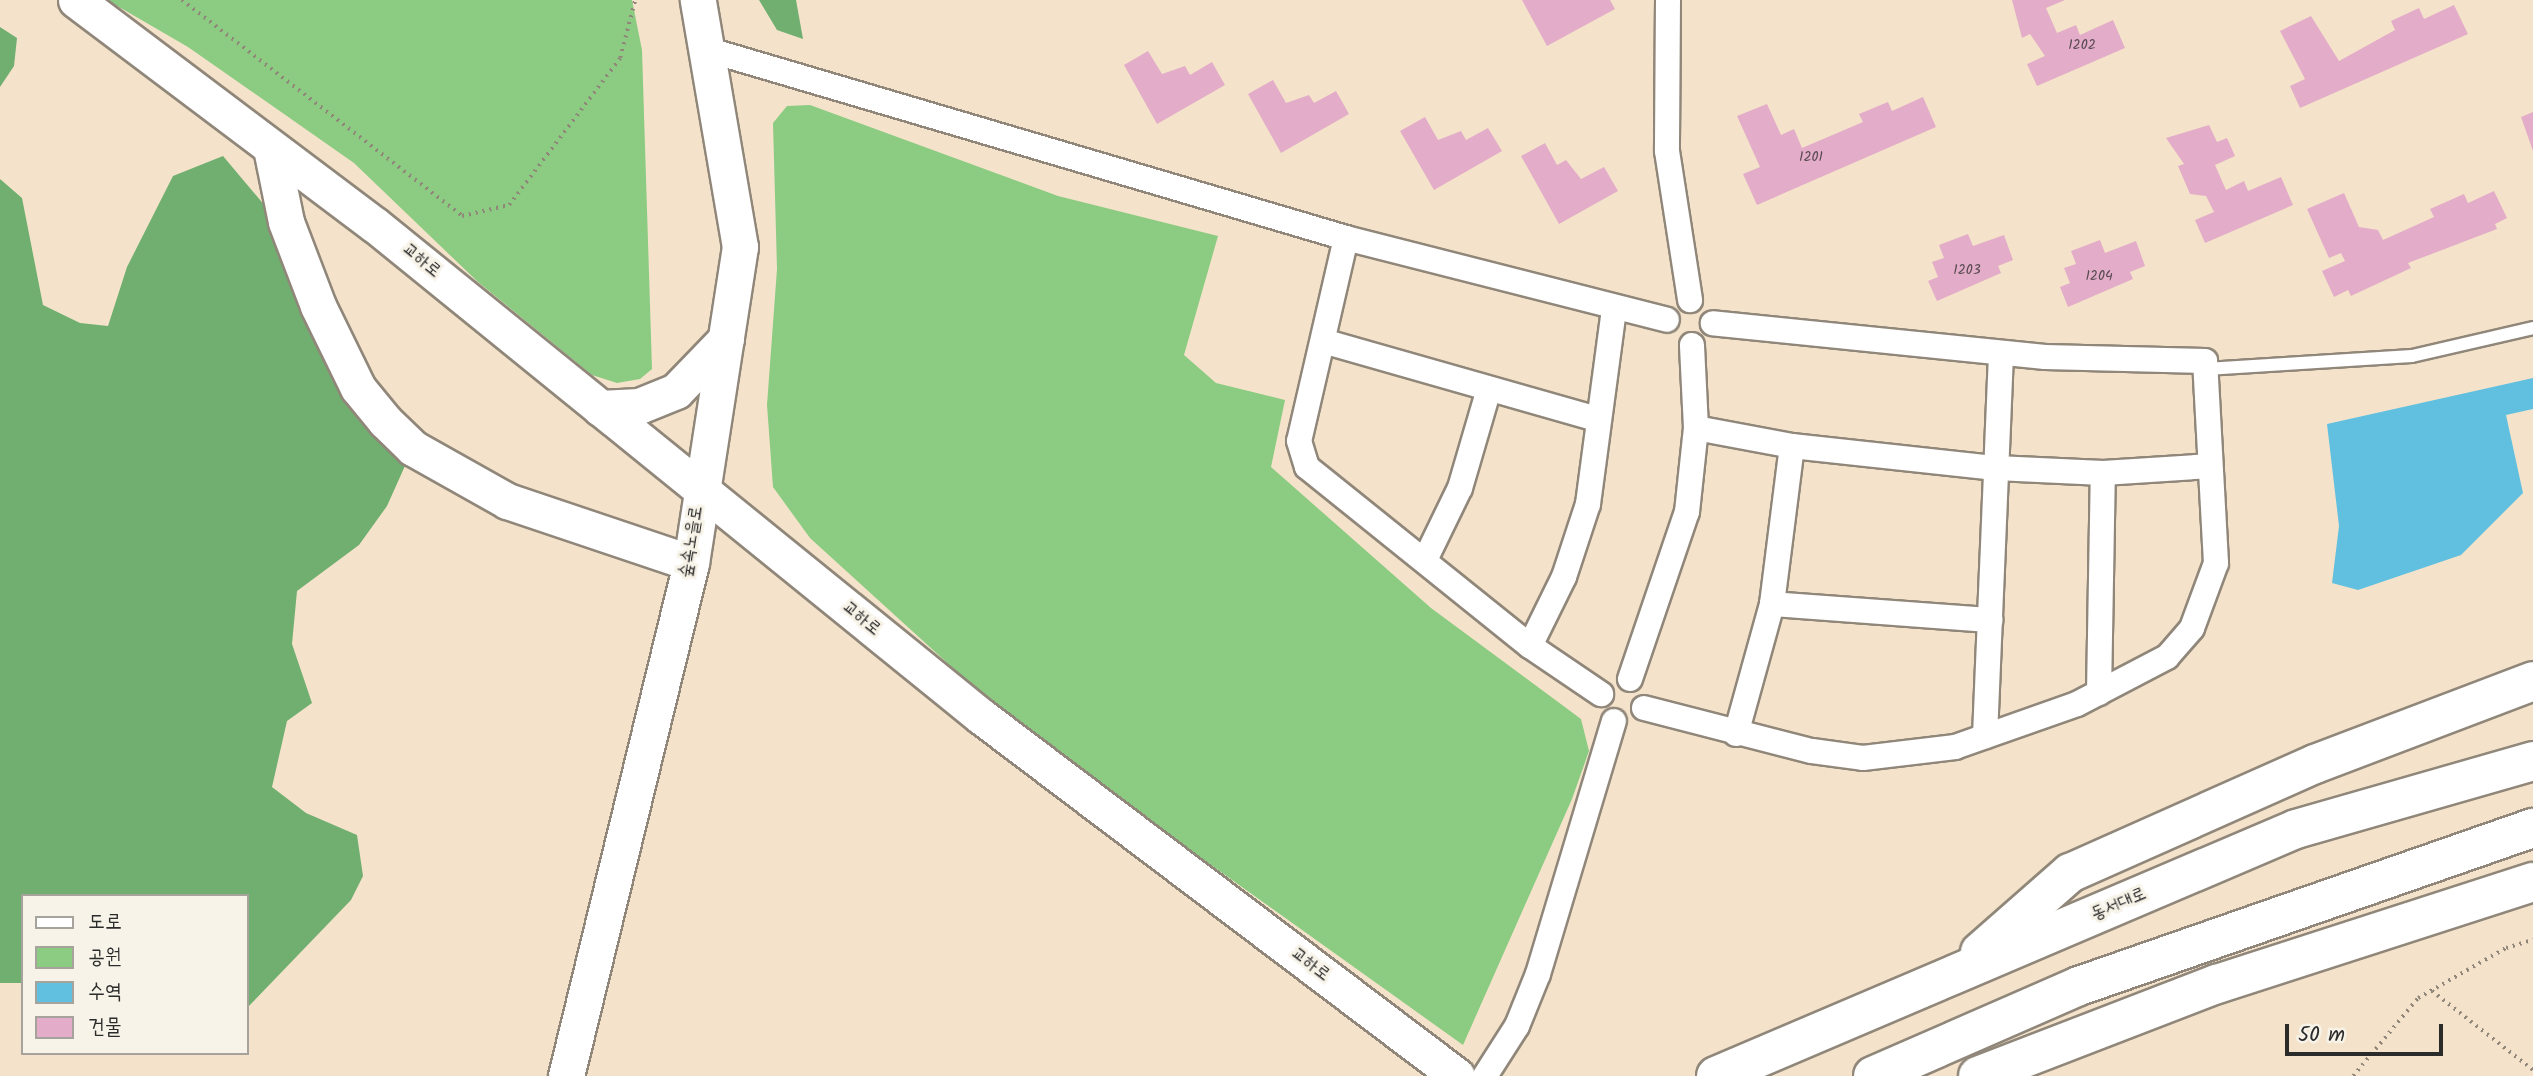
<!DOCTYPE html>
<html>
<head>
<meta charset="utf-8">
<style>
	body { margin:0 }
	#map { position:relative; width:2533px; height:1076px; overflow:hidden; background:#f4e3ca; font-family:Kalam,"Poor Story",sans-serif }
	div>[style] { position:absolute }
	.green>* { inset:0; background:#8bcb82 }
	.forest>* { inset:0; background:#70af70 }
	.water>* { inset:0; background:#61c0e0 }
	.building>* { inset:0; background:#e3acc8 }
	.path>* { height:3.5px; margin-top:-1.75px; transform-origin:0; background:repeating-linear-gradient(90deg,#90877a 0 2px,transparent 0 7px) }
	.roads { filter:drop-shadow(2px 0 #90877a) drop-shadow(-2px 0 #90877a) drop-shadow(0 2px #90877a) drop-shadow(0 -2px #90877a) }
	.lane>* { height:12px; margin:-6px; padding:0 6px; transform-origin:6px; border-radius:6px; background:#fff }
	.street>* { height:24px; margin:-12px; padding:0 12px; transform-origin:12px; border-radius:12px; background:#fff }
	.secondary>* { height:35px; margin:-17.5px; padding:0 17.5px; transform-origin:17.5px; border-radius:17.5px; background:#fff }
	.highway>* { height:38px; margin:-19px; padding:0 19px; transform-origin:19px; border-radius:19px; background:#fff }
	span { translate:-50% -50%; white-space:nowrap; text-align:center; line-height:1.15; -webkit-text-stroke:6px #f7f3e8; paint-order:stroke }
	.number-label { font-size:14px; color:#594b52 }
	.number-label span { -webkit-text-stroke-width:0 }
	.street-label { font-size:18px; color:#2b2b2b }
	.legend { position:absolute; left:21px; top:894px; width:228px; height:161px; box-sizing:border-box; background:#f7f3e8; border:2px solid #a5a39c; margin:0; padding:9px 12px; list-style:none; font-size:21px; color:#2b2b2b }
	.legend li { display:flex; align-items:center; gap:14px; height:35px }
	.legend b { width:35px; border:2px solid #a5a39c }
	.scale { position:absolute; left:2285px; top:1024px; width:158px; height:32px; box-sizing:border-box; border:4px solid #2b2b2b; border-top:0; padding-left:9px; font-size:21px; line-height:24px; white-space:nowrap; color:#2b2b2b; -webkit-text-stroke:5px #f7f3e8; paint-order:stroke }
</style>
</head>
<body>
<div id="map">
	<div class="green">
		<i style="clip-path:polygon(107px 0,632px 0,642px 50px,652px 369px,640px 379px,617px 383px,592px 375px,478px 282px,354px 163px,188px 47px)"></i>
		<i style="clip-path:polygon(810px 105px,1058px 196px,1218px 236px,1184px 355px,1216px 383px,1285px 400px,1271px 467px,1431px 608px,1581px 719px,1589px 751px,1572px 799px,1463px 1045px,1095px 782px,955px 670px,810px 538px,773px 487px,767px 405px,777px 269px,773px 123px,787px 106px)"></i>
	</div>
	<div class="forest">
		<i style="clip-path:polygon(759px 0,796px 0,803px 39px,777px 30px)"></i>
		<i style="clip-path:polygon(0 27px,17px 38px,14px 66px,0 87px)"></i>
		<i style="clip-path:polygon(223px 156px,271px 213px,413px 448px,387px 506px,359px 545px,297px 591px,292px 644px,312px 703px,287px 721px,272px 787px,306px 813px,357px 835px,363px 876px,351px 900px,247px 1008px,247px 896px,23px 896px,23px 983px,0 983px,0 179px,22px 198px,43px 305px,80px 323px,108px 326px,127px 267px,173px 176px)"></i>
	</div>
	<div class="water">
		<i style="clip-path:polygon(2533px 378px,2533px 409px,2506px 415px,2523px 493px,2461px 555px,2358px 590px,2332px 583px,2339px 526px,2327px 424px)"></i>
	</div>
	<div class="building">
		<i style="clip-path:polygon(1522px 0,1610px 0,1615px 9px,1547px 46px)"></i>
		<i style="clip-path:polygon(2012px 0,2065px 0,2046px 8px,2057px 33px,2076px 25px,2080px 35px,2113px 20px,2125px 48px,2037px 86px,2027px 64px,2045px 56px,2030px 34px,2022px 38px)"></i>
		<i style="clip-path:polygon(2454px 5px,2468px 34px,2300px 108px,2290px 86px,2305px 79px,2280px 31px,2311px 16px,2339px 61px,2395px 30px,2391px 21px,2419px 8px,2424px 19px)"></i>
		<i style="clip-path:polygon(1148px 51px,1162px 74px,1185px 66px,1190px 75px,1212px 62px,1225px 85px,1157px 124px,1124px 65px)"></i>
		<i style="clip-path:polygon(1273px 80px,1286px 103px,1309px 95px,1314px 103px,1336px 91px,1349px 114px,1281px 153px,1248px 94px)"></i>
		<i style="clip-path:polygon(1923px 97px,1936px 127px,1757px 205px,1743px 174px,1760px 167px,1737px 116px,1767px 104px,1781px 135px,1794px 129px,1802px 148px,1863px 122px,1859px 114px,1888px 102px,1892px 111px)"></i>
		<i style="clip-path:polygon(2533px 112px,2533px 151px,2521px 117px)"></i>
		<i style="clip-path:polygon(1425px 117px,1438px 140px,1461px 131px,1466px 140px,1488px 128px,1502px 151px,1434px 190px,1400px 131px)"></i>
		<i style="clip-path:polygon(2209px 125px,2217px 142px,2227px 138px,2235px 156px,2215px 165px,2226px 190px,2244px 181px,2248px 191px,2281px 177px,2293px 205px,2205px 243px,2195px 220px,2214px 212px,2206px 196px,2190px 194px,2178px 166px,2184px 164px,2166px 138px)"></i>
		<i style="clip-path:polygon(1545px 143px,1557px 165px,1566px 160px,1581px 179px,1604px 167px,1618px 191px,1559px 224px,1521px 156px)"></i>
		<i style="clip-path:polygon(2494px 191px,2507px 218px,2495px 224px,2497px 229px,2408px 263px,2411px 268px,2351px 296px,2348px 290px,2334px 297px,2322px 271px,2345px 261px,2341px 253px,2329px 258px,2307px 209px,2344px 193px,2359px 227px,2378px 230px,2383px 240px,2434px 217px,2430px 209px,2464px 194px,2468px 203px)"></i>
		<i style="clip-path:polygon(1968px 234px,1973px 246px,2004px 235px,2013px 260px,1998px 266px,2001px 273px,1937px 301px,1928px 281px,1938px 277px,1932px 262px,1944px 258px,1939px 245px)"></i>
		<i style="clip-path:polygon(2100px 240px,2105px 253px,2136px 241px,2145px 266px,2130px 272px,2133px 279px,2068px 307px,2060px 287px,2070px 283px,2064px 268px,2076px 264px,2071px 251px)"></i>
	</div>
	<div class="path">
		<i style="left:182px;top:0;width:354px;rotate:37.6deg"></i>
		<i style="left:462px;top:216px;width:48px;rotate:-13.2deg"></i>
		<i style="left:509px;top:205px;width:184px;rotate:-52.9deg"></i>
		<i style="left:620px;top:58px;width:60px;rotate:-75.5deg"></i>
		<i style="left:2432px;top:991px;width:128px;rotate:38deg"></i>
		<i style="left:2353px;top:1076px;width:102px;rotate:-50.2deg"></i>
		<i style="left:2418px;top:998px;width:101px;rotate:-29.6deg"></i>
		<i style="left:2506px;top:948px;width:28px;rotate:-17deg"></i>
	</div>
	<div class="roads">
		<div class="lane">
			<i style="left:2206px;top:369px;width:206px;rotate:-3.6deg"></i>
			<i style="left:2412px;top:356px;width:124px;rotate:-13deg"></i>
		</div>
		<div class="street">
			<i style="left:1668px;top:0;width:151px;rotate:90.4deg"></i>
			<i style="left:1667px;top:151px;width:151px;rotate:81.2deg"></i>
			<i style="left:709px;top:50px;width:664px;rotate:16.44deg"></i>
			<i style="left:1346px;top:238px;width:331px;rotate:14.3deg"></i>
			<i style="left:1346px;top:238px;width:208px;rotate:103deg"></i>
			<i style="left:1299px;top:441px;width:27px;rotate:73deg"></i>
			<i style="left:1307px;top:467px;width:286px;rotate:38.8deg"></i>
			<i style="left:1530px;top:646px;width:86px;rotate:34.1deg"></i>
			<i style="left:1323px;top:341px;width:285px;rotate:15.9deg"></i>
			<i style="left:1696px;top:428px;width:98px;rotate:10.6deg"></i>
			<i style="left:1792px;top:446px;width:205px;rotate:6.2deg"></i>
			<i style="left:1996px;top:468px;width:107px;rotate:2.7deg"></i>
			<i style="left:2103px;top:473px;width:107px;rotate:-3.7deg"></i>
			<i style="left:1425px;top:560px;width:80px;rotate:-64.1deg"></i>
			<i style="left:1460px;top:488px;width:103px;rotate:-73.7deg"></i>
			<i style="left:1772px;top:604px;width:219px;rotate:4.2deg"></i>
			<i style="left:1530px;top:646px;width:77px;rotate:-63.8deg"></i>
			<i style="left:1564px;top:577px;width:77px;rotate:-71.8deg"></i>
			<i style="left:1588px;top:504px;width:196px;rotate:-82.4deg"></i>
			<i style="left:1630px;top:679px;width:176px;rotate:-71.2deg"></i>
			<i style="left:1687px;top:512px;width:84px;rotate:-83.9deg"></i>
			<i style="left:1696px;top:428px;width:83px;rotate:-92.8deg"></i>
			<i style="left:2099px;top:693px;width:220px;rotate:-89deg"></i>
			<i style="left:1644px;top:708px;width:173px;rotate:14.4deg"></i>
			<i style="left:1812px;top:751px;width:51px;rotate:7.8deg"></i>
			<i style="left:1863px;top:758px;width:93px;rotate:-6.8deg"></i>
			<i style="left:1955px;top:747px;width:129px;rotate:-19.4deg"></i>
			<i style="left:2077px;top:704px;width:102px;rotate:-27.6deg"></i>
			<i style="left:2167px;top:657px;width:38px;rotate:-49deg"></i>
			<i style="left:2192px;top:628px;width:69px;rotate:-69.7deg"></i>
			<i style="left:2216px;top:563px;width:202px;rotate:-93.1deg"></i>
			<i style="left:2205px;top:361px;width:160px;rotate:-178.6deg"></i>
			<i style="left:2045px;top:357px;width:334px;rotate:-174.2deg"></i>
			<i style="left:1736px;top:734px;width:135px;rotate:-74.5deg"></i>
			<i style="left:1772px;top:604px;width:159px;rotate:-82.8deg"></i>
			<i style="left:1985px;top:736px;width:383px;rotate:-87.6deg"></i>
			<i style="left:1485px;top:1076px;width:59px;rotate:-57.4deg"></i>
			<i style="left:1517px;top:1026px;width:56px;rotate:-68deg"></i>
			<i style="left:1538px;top:974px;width:264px;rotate:-73.3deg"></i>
		</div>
		<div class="secondary">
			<i style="left:76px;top:0;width:374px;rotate:37deg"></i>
			<i style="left:375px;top:225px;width:781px;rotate:39.03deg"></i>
			<i style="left:982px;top:717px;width:595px;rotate:37.08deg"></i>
			<i style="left:272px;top:153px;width:70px;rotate:78.5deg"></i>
			<i style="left:286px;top:222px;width:90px;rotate:69.1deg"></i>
			<i style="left:318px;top:306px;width:91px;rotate:64deg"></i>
			<i style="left:358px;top:388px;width:43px;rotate:50.7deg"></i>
			<i style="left:385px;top:421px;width:39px;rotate:44deg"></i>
			<i style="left:413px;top:448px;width:108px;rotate:29.4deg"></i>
			<i style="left:507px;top:501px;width:194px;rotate:18.6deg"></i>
			<i style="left:600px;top:408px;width:39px;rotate:-3deg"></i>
			<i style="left:639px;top:406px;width:40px;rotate:-22deg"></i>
			<i style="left:676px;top:391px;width:72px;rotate:-46.1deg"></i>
			<i style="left:566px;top:1076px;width:528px;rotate:-76.31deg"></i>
			<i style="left:691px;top:563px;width:320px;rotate:-81.2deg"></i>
			<i style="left:740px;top:247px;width:251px;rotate:-99.7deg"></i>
		</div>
		<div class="highway">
			<i style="left:1980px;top:952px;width:120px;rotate:-41.3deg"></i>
			<i style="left:2070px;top:873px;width:268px;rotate:-24deg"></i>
			<i style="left:2315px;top:764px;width:233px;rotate:-20.8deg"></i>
			<i style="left:1716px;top:1076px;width:630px;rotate:-23.07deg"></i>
			<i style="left:2296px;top:829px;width:247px;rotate:-16deg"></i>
			<i style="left:1873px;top:1076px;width:225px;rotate:-23.6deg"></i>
			<i style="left:2079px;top:986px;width:481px;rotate:-19.2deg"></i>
			<i style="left:1978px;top:1076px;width:256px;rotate:-21.1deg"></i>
			<i style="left:2217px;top:984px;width:332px;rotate:-17.9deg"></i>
		</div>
	</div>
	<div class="number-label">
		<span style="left:2082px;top:45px">1202</span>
		<span style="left:1811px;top:157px">1201</span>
		<span style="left:1967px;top:270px">1203</span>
		<span style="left:2099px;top:276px">1204</span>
	</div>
	<div class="street-label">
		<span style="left:421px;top:261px;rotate:39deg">교하로</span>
		<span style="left:692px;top:542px;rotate:-81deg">숲속노을로</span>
		<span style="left:861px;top:619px;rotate:39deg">교하로</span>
		<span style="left:2119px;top:905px;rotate:-23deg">동서대로</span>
		<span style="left:1310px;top:965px;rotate:37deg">교하로</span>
	</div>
	<ul class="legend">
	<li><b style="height:9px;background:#fff"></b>도로</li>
	<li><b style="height:19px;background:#8bcb82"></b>공원</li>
	<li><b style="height:19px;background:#61c0e0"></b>수역</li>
	<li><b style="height:19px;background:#e3acc8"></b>건물</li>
	</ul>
	<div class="scale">50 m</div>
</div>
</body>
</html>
